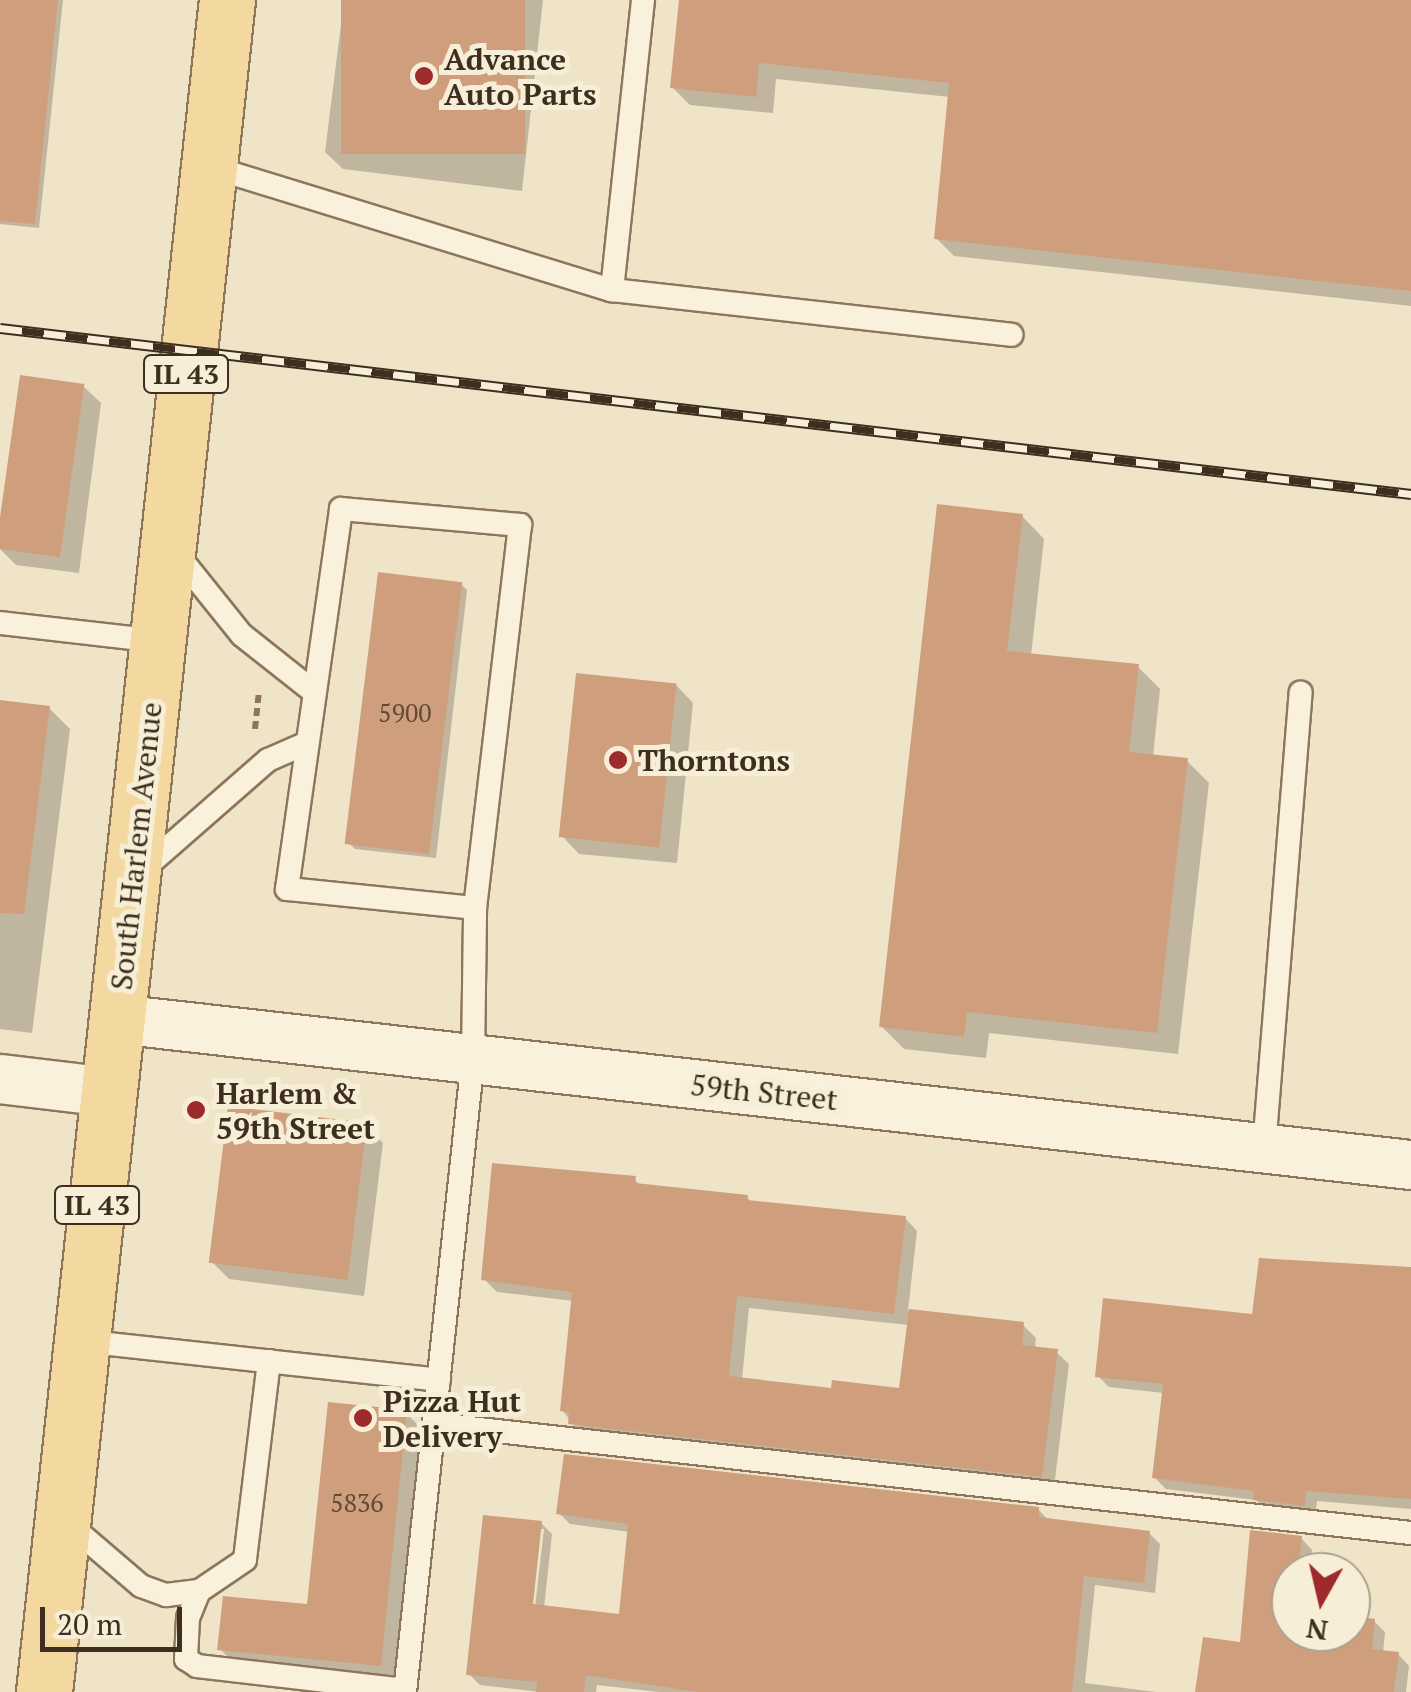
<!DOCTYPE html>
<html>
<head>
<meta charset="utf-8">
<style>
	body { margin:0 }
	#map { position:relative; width:1411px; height:1692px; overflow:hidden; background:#f0e4c8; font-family:"PT Serif",serif }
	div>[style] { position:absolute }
	.shadow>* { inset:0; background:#0003 }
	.building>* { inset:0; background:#cf9f7d; transform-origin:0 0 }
	.path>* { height:6px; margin-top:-3px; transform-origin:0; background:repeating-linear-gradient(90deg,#8d765c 0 8px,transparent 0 13px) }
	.roads { filter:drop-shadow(2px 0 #8d765c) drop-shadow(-2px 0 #8d765c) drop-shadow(0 2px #8d765c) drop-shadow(0 -2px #8d765c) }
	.service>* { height:22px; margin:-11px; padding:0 11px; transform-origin:11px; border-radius:11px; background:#faf1dc }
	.minor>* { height:48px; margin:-24px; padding:0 24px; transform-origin:24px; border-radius:24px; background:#faf1dc }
	.primary>* { height:55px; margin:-27.5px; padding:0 27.5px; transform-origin:27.5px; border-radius:27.5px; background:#f3d9a0 }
	.rail>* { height:11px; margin-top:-5.5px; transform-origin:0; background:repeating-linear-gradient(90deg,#f7eed8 0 22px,#3d2e20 0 44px); box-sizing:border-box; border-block:2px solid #3d2e20 }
	.dots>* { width:28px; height:28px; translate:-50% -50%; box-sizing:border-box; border:5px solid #f7eed8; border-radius:50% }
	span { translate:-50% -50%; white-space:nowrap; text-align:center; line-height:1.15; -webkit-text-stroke:10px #f7eed8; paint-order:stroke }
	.number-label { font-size:25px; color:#624a37 }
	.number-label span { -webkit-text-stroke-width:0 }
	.shield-label span { padding:2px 8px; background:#f7eed8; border:2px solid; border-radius:8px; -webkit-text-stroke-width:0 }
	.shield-label { font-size:28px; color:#3d2e20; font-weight:700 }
	.poi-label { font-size:30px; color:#3d2e20; font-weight:700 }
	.left { translate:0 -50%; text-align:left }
	.street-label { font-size:30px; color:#3d2e20 }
	.north { position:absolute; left:1271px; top:1552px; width:100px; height:100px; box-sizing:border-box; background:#f7eed8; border:2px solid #ada18e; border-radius:50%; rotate:188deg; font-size:28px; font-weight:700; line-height:40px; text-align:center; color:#3d2e20 }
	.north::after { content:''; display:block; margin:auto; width:35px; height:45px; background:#9e2a2b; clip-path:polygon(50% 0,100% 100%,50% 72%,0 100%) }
	.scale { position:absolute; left:40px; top:1607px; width:142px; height:45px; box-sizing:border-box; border:5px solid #3d2e20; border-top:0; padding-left:12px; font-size:30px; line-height:35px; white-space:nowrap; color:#3d2e20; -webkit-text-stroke:8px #f7eed8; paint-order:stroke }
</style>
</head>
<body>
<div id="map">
	<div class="shadow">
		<i style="clip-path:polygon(0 0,63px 0,39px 228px,0 224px)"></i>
		<i style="clip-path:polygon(344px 0,543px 0,522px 191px,343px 169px,325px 152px)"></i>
		<i style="clip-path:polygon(681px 0,1411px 0,1411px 306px,954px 256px,937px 239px,950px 97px,776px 79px,773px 113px,690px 105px,672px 87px)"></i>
		<i style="clip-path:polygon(22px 378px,83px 386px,101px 403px,79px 573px,16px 565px,0 549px)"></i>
		<i style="clip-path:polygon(1022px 516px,1044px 539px,1031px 656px,1138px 667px,1160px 689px,1153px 757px,1186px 760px,1209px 783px,1178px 1054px,989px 1033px,986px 1058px,904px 1049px,881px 1026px)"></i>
		<i style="clip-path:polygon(461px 584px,467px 590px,436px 858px,355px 849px,350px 844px)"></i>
		<i style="clip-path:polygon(676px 685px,693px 703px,677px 863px,579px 854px,562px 836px)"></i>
		<i style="clip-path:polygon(0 702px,49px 708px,70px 729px,32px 1033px,0 1029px)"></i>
		<i style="clip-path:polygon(366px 1126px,383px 1143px,364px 1296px,229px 1279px,212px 1262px)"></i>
		<i style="clip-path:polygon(evenodd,634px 1179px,641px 1186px,747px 1197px,753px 1204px,905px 1218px,917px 1231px,908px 1311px,1023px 1325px,1036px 1338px,1035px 1349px,1056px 1352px,1069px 1364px,1054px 1488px,583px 1436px,562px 1410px,574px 1301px,497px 1292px,484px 1279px,634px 1179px,749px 1308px,909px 1325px,901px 1390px,833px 1391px,742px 1380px,749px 1308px)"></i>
		<i style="clip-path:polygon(1411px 1271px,1411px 1509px,1317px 1501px,1315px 1516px,1267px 1511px,1256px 1500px,1166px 1489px,1154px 1477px,1164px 1393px,1109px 1387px,1098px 1376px,1255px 1316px)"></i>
		<i style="clip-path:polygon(406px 1413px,423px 1430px,397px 1682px,237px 1666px,220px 1649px,309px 1607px)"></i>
		<i style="clip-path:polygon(evenodd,1038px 1509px,1049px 1521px,1149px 1533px,1160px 1544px,1155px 1593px,1095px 1585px,1085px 1683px,1156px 1692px,659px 1692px,597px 1685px,596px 1692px,539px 1692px,480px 1685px,469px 1674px,541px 1523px,552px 1534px,544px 1608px,621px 1617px,630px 1532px,570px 1524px,559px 1513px,1038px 1509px,539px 1529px,544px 1529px,534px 1616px,529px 1616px,539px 1529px)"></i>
		<i style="clip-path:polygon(1301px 1538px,1312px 1550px,1310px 1572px,1291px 1572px,1291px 1632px,1351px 1632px,1351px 1618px,1374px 1621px,1385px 1632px,1383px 1653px,1398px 1654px,1409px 1666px,1406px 1692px,1198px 1692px,1242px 1645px)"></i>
	</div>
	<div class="building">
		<i style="clip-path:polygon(0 0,58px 0,35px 224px,0 221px)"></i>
		<i style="left:341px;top:0;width:184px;height:154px"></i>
		<i style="clip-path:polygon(679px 0,1411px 0,1411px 291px,934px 239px,949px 83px,759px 63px,756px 97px,670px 88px)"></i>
		<i style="left:20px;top:375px;width:65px;height:175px;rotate:8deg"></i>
		<i style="clip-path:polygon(937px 504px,1023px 514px,1007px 651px,1139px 664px,1129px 752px,1188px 758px,1157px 1033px,967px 1012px,964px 1037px,879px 1027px)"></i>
		<i style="left:378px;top:572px;width:85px;height:274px;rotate:7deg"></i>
		<i style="left:576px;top:673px;width:101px;height:165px;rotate:6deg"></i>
		<i style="clip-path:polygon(0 700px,50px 706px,24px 914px,0 913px)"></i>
		<i style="left:228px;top:1106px;width:140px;height:158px;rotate:7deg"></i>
		<i style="clip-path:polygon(492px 1163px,636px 1176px,635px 1183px,748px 1195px,747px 1200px,906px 1216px,894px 1314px,737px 1296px,729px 1376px,831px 1388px,832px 1380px,899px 1388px,909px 1309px,1024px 1322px,1022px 1345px,1058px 1349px,1042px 1477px,568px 1424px,569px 1412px,560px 1411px,572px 1292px,481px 1280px)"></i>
		<i style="clip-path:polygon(1259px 1258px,1411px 1267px,1411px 1499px,1306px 1491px,1305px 1506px,1253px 1500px,1254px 1491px,1152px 1478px,1163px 1384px,1095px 1377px,1103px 1298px,1252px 1314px)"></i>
		<i style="clip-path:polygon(328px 1402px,407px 1410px,381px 1666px,217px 1650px,223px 1596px,307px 1604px)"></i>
		<i style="clip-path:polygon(564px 1454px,1039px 1507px,1039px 1517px,1150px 1531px,1144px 1583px,1084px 1576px,1072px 1692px,698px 1692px,586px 1675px,584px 1692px,536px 1692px,537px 1682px,466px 1675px,483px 1515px,542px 1521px,533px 1604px,619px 1614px,628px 1524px,556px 1514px)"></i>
		<i style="clip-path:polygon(1250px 1530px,1302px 1536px,1298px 1572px,1291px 1572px,1291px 1632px,1351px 1632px,1351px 1616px,1375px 1619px,1372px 1649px,1399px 1652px,1394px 1692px,1195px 1692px,1203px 1637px,1240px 1642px)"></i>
	</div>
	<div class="path">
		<i style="left:255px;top:729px;width:38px;rotate:-84deg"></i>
	</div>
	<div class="roads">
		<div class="service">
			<i style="left:208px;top:166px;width:423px;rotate:17.1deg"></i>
			<i style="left:612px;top:290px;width:402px;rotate:6.4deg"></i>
			<i style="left:612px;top:290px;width:292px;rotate:-83.9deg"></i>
			<i style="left:341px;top:509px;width:180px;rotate:5.1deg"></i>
			<i style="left:520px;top:525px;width:386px;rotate:96.7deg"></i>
			<i style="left:475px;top:908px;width:189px;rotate:-174.2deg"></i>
			<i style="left:287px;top:889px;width:384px;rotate:-81.9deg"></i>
			<i style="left:176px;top:553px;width:105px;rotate:51.2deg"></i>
			<i style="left:242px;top:635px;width:90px;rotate:38.3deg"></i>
			<i style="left:0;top:623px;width:159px;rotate:6.5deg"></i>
			<i style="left:141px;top:871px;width:169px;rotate:-41.2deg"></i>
			<i style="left:268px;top:760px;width:43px;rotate:-23.6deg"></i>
			<i style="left:1264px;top:1148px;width:457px;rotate:-85.4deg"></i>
			<i style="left:82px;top:1341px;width:359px;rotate:6.2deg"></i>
			<i style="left:269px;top:1361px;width:200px;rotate:96.9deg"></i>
			<i style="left:245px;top:1560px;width:55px;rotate:146deg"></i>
			<i style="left:199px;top:1591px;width:29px;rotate:112deg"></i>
			<i style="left:188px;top:1618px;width:41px;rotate:92.8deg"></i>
			<i style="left:186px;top:1659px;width:13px;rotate:32deg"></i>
			<i style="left:197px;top:1666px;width:209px;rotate:6.6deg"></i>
			<i style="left:434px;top:1424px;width:983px;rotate:6.37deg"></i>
			<i style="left:64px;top:1520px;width:101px;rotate:40.6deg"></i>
			<i style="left:141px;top:1586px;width:27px;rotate:20deg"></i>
			<i style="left:166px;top:1595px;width:33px;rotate:-7deg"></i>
			<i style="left:405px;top:1692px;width:637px;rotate:-83.87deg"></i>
			<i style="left:473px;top:1059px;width:151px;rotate:-89.2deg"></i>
		</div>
		<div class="minor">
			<i style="left:117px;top:1019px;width:1302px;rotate:6.44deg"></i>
			<i style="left:0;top:1079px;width:110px;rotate:6.8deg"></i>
		</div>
		<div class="primary">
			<i style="left:44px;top:1692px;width:1702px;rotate:-83.83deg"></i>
		</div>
	</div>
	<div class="rail">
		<i style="left:0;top:328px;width:1421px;rotate:6.71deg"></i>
	</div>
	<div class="dots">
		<i style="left:424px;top:76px;background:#9e2a2b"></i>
		<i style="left:618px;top:760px;background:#9e2a2b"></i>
		<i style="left:196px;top:1110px;background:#9e2a2b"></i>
		<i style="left:363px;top:1418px;background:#9e2a2b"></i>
	</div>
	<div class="number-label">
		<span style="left:405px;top:713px">5900</span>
		<span style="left:357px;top:1503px">5836</span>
	</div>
	<div class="shield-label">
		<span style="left:186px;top:374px">IL 43</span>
		<span style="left:97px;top:1205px">IL 43</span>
	</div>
	<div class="poi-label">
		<span class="left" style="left:444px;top:76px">Advance<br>Auto Parts</span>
		<span class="left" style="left:638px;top:760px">Thorntons</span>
		<span class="left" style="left:216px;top:1110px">Harlem &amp;<br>59th Street</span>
		<span class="left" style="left:383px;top:1418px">Pizza Hut<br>Delivery</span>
	</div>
	<div class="street-label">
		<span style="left:136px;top:846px;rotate:-84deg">South Harlem Avenue</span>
		<span style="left:764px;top:1092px;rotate:6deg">59th Street</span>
	</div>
	<div class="north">N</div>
	<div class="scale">20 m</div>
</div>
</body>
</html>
